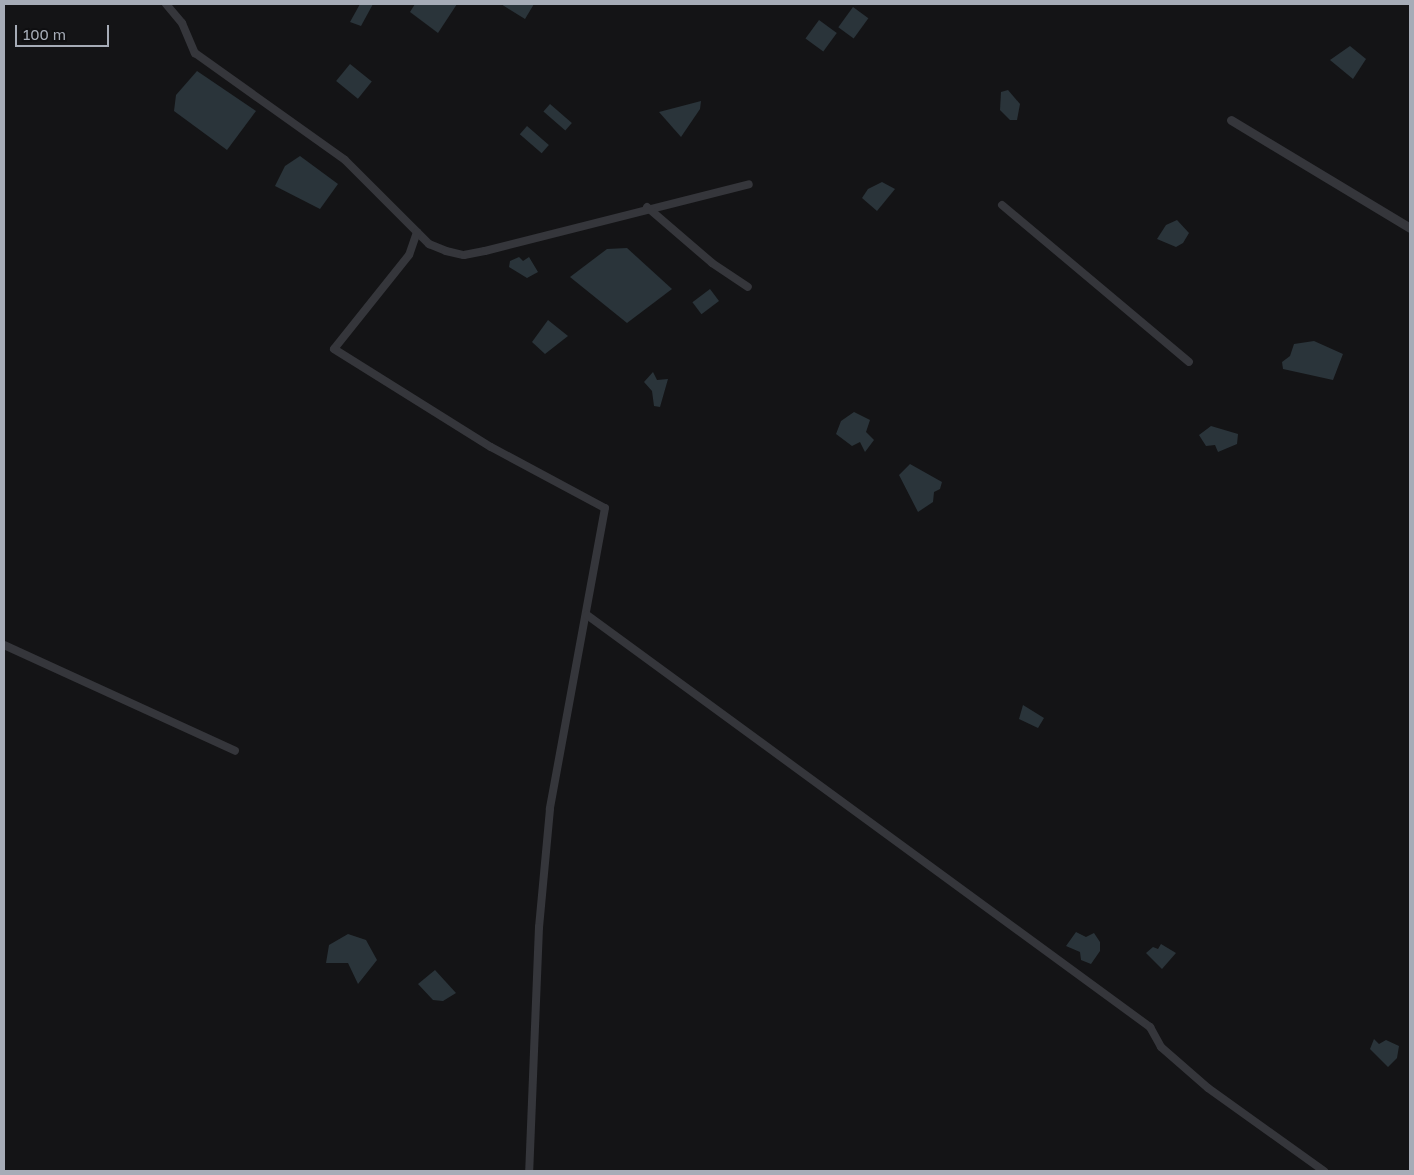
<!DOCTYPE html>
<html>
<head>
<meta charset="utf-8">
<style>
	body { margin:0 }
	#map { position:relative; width:1414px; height:1175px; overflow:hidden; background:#141416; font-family:"Golos Text",sans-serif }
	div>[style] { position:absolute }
	.water>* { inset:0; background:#2a343a; transform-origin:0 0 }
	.minor>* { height:8px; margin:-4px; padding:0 4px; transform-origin:4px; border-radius:4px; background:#35363b }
	.tertiary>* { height:9px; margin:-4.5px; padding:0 4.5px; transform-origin:4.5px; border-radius:4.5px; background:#35363b }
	span { translate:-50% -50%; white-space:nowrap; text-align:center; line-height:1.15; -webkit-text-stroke:5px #0f0f11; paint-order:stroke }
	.frame { position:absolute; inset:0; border:5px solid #a6acb7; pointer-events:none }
	.scale { position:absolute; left:15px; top:25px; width:94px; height:22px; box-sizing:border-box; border:2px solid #a6acb7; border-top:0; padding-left:6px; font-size:15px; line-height:18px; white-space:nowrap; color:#a6acb7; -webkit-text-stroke:4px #0f0f11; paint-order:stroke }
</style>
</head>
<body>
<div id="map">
	<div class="water">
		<i style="clip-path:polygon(360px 4px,373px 4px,361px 26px,350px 22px)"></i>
		<i style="clip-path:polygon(415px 4px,457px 4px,438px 33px,410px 12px)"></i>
		<i style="clip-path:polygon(501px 4px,534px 4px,525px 19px)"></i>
		<i style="left:853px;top:7px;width:19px;height:25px;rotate:36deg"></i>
		<i style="left:819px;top:20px;width:22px;height:23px;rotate:36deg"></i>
		<i style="clip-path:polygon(1350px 46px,1366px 59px,1353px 79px,1330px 60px)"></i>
		<i style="left:350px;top:64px;width:28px;height:22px;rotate:39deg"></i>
		<i style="clip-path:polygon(197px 71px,256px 111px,227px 150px,174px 111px,176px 95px)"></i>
		<i style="clip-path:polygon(1008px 90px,1020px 104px,1017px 120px,1010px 120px,1000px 110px,1001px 92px)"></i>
		<i style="clip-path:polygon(701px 101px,700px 109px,681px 137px,659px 112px)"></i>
		<i style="left:550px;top:104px;width:29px;height:10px;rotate:41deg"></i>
		<i style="left:527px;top:126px;width:29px;height:11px;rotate:41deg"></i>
		<i style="clip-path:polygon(300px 156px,338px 184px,320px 209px,275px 186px,285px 166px)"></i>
		<i style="clip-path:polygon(882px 182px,895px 189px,877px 211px,862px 198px,868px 189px)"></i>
		<i style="clip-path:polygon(1177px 220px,1189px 233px,1183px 243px,1176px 247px,1157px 239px,1166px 225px)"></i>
		<i style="clip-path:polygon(627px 248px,672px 289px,627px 323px,570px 277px,607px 249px)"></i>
		<i style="clip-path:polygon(519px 257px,523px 261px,529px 257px,538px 272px,527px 278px,509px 267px,510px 261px)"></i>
		<i style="left:710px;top:289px;width:15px;height:22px;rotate:53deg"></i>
		<i style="clip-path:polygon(548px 320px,568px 336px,545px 354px,532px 342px)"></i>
		<i style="clip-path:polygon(1314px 341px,1343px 354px,1333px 380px,1283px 369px,1282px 362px,1290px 356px,1294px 344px)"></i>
		<i style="clip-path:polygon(653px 372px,657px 380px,668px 379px,660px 407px,654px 406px,652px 391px,644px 382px)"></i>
		<i style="clip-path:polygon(854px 412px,870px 420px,866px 432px,874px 440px,865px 452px,860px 442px,852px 446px,836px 434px,841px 421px)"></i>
		<i style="clip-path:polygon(1211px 426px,1238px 434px,1237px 444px,1218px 452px,1215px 445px,1206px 446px,1199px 435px)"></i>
		<i style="clip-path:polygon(910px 464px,942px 482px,940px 489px,934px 492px,933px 502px,918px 512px,899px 475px)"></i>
		<i style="clip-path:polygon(1023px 705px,1044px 718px,1038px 728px,1019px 719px)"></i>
		<i style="clip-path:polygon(1076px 932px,1086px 937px,1094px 933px,1100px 942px,1100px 951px,1091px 964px,1081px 960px,1080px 952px,1066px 946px)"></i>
		<i style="clip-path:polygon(348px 934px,366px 940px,377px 960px,358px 984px,348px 963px,326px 963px,329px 945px)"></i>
		<i style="clip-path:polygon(1161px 944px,1176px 953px,1162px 969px,1146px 953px,1153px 947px,1158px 949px)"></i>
		<i style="clip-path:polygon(435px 970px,456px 993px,443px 1001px,433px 1000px,418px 984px)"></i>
		<i style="clip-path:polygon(1374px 1039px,1379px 1044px,1386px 1040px,1399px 1046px,1397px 1058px,1388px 1067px,1370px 1049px)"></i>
	</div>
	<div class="minor">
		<i style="left:166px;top:4px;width:25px;rotate:50deg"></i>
		<i style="left:182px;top:23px;width:33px;rotate:67deg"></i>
		<i style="left:195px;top:53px;width:184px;rotate:35.5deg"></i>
		<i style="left:345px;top:160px;width:119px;rotate:45deg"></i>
		<i style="left:429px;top:244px;width:18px;rotate:22deg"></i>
		<i style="left:446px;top:251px;width:18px;rotate:13deg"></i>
		<i style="left:464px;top:255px;width:21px;rotate:-11deg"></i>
		<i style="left:485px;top:251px;width:272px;rotate:-14.2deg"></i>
		<i style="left:1002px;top:205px;width:244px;rotate:40deg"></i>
		<i style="left:647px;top:207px;width:86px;rotate:40.7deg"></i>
		<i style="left:712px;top:263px;width:43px;rotate:33.7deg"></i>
		<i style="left:417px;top:232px;width:24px;rotate:109deg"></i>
		<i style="left:409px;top:255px;width:120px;rotate:128.6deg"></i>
		<i style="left:334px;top:349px;width:185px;rotate:32deg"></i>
		<i style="left:491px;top:447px;width:129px;rotate:28.2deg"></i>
		<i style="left:605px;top:508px;width:306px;rotate:100.4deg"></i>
		<i style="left:550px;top:809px;width:119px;rotate:95.3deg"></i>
		<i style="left:539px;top:927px;width:244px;rotate:92.3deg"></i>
		<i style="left:587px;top:615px;width:698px;rotate:36.2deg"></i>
		<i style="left:1150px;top:1027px;width:23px;rotate:61deg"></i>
		<i style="left:1161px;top:1047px;width:62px;rotate:41.1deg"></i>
		<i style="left:1208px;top:1088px;width:143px;rotate:35.6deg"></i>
		<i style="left:4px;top:645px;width:254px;rotate:24.6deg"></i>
	</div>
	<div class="tertiary">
		<i style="left:1231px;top:120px;width:209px;rotate:31.1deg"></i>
	</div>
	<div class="frame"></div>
	<div class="scale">100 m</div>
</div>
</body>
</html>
